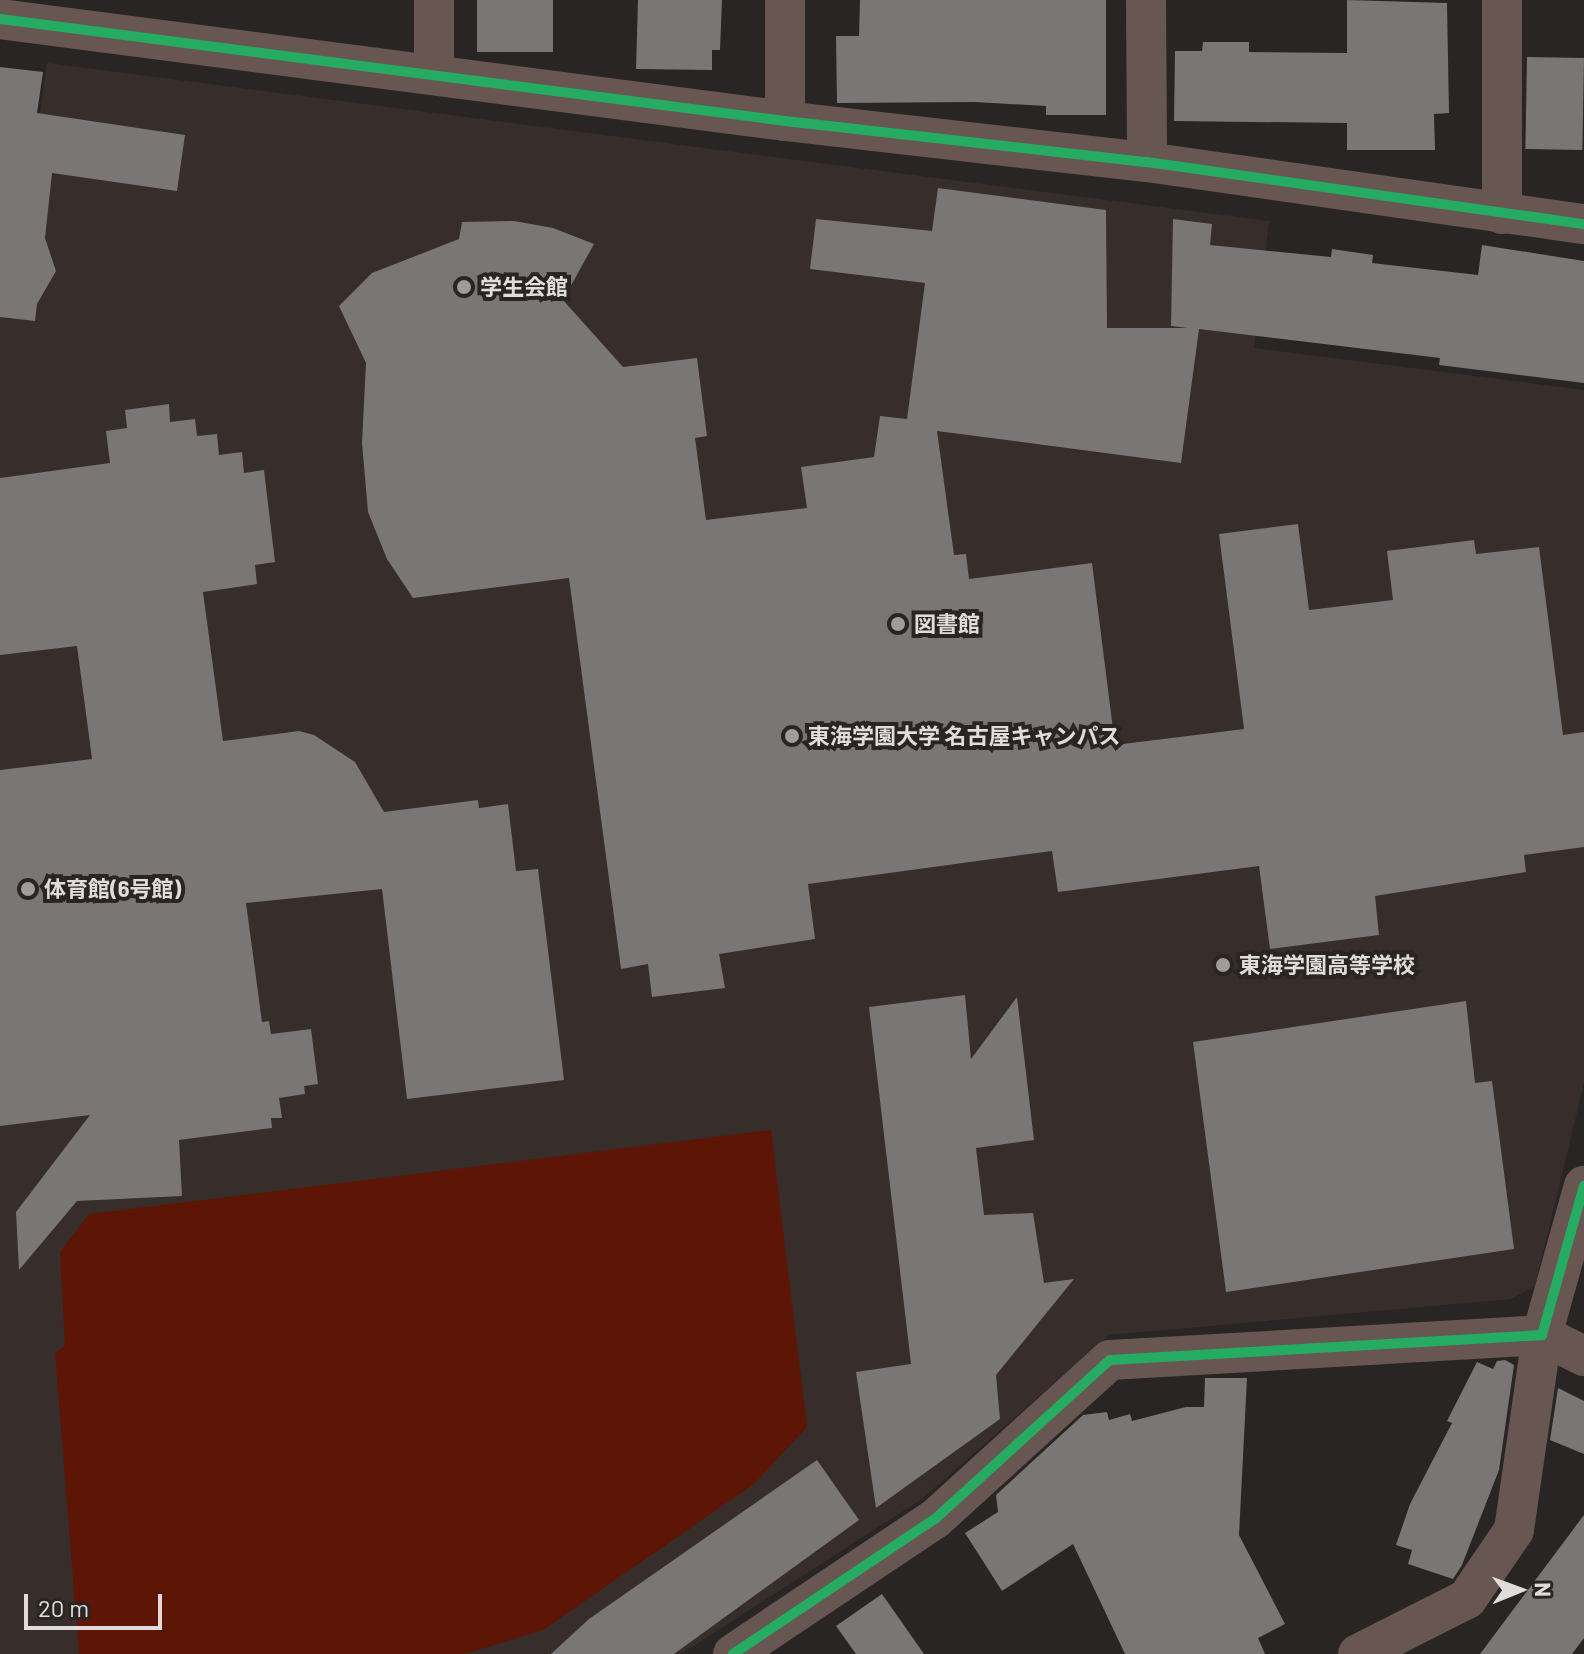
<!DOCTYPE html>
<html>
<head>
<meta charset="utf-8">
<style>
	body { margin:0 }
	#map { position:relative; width:1584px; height:1654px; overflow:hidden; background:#292524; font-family:Barlow,"Noto Sans JP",sans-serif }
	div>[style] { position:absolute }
	.built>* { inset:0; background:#372d2b }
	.green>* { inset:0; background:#5d1605 }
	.building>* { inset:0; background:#797675; transform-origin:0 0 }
	.street>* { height:40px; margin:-20px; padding:0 20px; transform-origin:20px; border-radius:20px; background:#675651 }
	.cycleway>* { height:10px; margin:-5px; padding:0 5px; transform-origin:5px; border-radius:5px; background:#26ab63 }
	.dots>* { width:22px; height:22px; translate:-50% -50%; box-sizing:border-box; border:4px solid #2a2423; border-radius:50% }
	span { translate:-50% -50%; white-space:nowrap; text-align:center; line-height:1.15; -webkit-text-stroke:8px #2a2423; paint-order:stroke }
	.poi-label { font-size:22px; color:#e0dcdb; font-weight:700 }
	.left { translate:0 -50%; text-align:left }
	.north { position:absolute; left:1480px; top:1550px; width:80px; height:80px; -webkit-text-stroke:6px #2a2423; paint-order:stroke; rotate:89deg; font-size:22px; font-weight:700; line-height:32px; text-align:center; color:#e0dcdb }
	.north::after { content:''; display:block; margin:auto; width:28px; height:36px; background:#e0dcdb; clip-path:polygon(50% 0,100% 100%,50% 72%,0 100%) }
	.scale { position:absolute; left:24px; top:1594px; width:138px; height:36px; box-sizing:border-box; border:4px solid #e0dcdb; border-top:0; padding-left:10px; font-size:24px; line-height:28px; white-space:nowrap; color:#e0dcdb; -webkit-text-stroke:6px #2a2423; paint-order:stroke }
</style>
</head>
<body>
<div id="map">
	<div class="built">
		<i style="clip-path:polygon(47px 63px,1269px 221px,1254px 348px,1584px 390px,1584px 1083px,1535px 1286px,1511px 1299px,1109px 1335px,922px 1499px,681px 1654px,0 1654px,0 193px,29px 196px)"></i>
	</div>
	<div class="green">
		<i style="clip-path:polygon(771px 1130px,807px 1427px,754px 1484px,543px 1630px,465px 1654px,79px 1654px,55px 1353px,65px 1346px,60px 1252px,89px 1214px)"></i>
	</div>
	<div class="building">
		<i style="left:477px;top:0;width:76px;height:52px"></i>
		<i style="clip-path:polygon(638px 0,722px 0,720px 50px,712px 50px,712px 70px,636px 69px)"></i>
		<i style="clip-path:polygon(860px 0,1106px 0,1106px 115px,1046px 115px,1046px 106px,975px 102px,837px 103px,836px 36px,859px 36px)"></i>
		<i style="clip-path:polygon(1347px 0,1447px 3px,1449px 113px,1434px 114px,1435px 150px,1347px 150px,1347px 123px,1174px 121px,1175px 51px,1202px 51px,1203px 42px,1249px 42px,1249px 52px,1347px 53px)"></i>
		<i style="left:1527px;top:57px;width:57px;height:92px;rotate:1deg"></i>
		<i style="clip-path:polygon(0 67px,43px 72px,37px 113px,185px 135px,177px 191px,52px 173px,45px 238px,56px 271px,37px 304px,35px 321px,0 317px)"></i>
		<i style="clip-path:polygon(938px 188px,1106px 210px,1107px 328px,1188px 328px,1171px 326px,1173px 219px,1212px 224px,1210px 245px,1331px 257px,1332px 249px,1373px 255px,1372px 263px,1478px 275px,1482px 245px,1584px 261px,1584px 383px,1439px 365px,1440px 358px,1199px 329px,1181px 463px,937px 431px,954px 555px,966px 554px,969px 579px,1092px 563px,1115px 745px,1244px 729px,1219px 534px,1298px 524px,1309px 610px,1393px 600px,1387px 551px,1474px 540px,1476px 554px,1539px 547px,1563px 735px,1584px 732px,1584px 847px,1524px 855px,1526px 872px,1375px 896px,1379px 935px,1270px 949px,1259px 866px,1058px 892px,1052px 851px,808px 884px,815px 939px,719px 954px,725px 988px,652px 997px,648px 964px,621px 969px,569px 578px,413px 598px,387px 559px,368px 512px,362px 443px,366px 363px,339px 306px,372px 273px,459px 239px,462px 222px,514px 221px,553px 228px,594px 244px,563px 300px,623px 367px,697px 358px,707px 436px,695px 438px,706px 520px,807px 508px,801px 467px,874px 457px,880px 416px,907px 419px,925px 283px,810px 269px,816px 219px,932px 231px)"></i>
		<i style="clip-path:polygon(169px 404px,170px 422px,195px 419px,197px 436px,217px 434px,219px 455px,242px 452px,244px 473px,264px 470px,275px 562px,255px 565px,257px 584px,203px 592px,223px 741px,299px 731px,314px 735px,355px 762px,384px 812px,478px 800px,479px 808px,508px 804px,516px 871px,538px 869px,564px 1080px,407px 1099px,382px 889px,246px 903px,262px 1022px,269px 1021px,271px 1034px,311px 1029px,318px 1084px,304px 1086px,305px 1094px,279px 1098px,282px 1118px,271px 1118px,272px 1128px,179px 1140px,182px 1196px,77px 1201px,19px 1270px,16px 1212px,90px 1115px,0 1126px,0 770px,92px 759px,77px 646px,0 655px,0 478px,110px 463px,106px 431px,127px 428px,125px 410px)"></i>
		<i style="clip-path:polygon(965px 995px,971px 1059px,1017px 997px,1034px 1140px,976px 1148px,984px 1215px,1033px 1213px,1044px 1283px,1074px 1279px,996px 1375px,1000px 1419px,876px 1508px,856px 1372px,911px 1364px,869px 1007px)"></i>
		<i style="clip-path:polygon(1466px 1001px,1475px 1083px,1492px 1081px,1514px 1249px,1226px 1292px,1193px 1042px)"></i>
		<i style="clip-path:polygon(1505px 1360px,1514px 1365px,1499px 1470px,1462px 1565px,1453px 1579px,1408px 1564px,1412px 1550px,1396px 1545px,1410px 1504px,1452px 1423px,1447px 1421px,1477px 1362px,1493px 1369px,1497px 1361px)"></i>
		<i style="clip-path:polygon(1205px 1378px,1247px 1378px,1239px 1535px,1285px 1624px,1258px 1638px,1265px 1654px,1125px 1654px,1073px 1544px,1002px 1591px,965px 1533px,998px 1512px,996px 1495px,1083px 1415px,1107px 1412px,1109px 1420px,1130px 1414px,1132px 1421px,1186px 1407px,1204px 1407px)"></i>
		<i style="clip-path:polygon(1558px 1388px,1584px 1401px,1584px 1454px,1550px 1440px)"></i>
		<i style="clip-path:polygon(817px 1460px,859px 1520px,674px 1654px,551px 1654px,589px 1619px)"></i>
		<i style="clip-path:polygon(1584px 1515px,1584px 1638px,1572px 1654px,1480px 1654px)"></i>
		<i style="clip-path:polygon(882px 1594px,924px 1654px,856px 1654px,836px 1626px)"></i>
	</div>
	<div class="street">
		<i style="left:434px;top:0;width:75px;rotate:90deg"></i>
		<i style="left:1146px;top:0;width:162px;rotate:89.6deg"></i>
		<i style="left:1502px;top:0;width:214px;rotate:90deg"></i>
		<i style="left:0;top:19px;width:792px;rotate:7.4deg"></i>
		<i style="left:785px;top:121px;width:364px;rotate:6.5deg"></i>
		<i style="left:1147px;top:162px;width:441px;rotate:8.1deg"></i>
		<i style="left:785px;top:121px;width:121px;rotate:-90deg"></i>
		<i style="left:733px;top:1654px;width:243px;rotate:-33.8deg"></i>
		<i style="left:935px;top:1519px;width:236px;rotate:-42.3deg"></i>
		<i style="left:1110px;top:1360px;width:433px;rotate:-3.3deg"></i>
		<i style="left:1542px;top:1335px;width:155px;rotate:-74.3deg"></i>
		<i style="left:1358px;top:1654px;width:122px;rotate:-26.8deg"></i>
		<i style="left:1467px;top:1599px;width:83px;rotate:-55.7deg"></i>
		<i style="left:1514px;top:1530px;width:197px;rotate:-81.8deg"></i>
		<i style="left:1542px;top:1335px;width:47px;rotate:26.6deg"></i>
	</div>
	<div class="cycleway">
		<i style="left:0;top:19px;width:792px;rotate:7.4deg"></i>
		<i style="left:785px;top:121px;width:364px;rotate:6.5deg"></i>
		<i style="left:1147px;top:162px;width:441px;rotate:8.1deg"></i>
		<i style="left:733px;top:1654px;width:243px;rotate:-33.8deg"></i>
		<i style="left:935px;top:1519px;width:236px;rotate:-42.3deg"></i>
		<i style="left:1110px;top:1360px;width:433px;rotate:-3.3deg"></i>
		<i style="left:1542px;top:1335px;width:155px;rotate:-74.3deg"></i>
	</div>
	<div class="dots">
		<i style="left:464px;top:287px;background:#a09c9b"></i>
		<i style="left:898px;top:624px;background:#a09c9b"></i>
		<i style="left:792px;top:736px;background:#a09c9b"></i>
		<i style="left:28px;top:889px;background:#a09c9b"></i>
		<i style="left:1223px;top:965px;background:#a09c9b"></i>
	</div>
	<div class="poi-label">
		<span class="left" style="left:480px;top:287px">学生会館</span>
		<span class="left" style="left:914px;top:624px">図書館</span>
		<span class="left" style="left:808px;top:736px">東海学園大学 名古屋キャンパス</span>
		<span class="left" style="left:44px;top:889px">体育館(6号館)</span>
		<span class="left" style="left:1239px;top:965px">東海学園高等学校</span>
	</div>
	<div class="north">N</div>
	<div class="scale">20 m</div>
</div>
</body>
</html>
